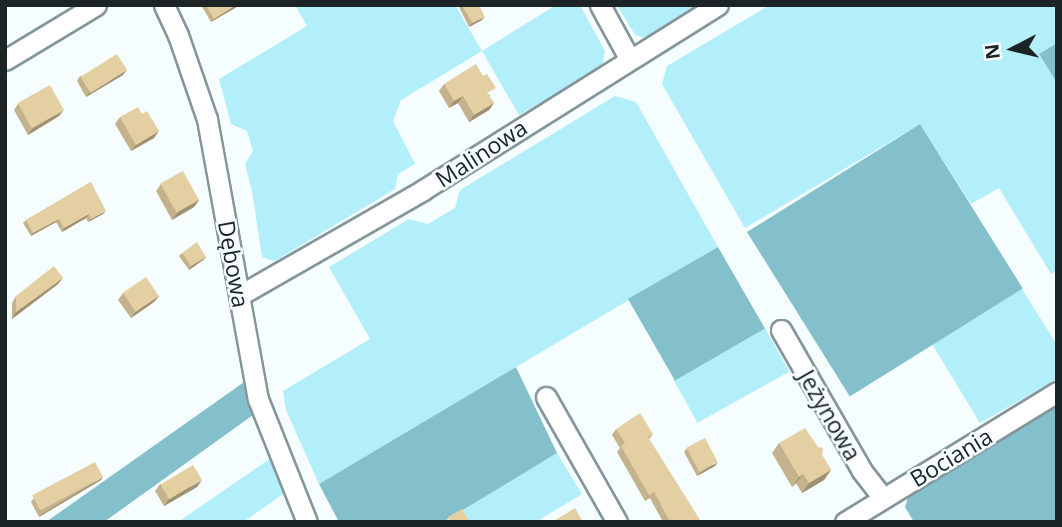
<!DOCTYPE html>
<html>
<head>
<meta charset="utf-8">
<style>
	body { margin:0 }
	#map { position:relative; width:1062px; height:527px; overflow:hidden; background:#f5fdfe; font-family:"Open Sans",sans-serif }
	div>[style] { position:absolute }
	.green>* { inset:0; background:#b2effb; transform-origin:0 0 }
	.forest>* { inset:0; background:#84c0cc; transform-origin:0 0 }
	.roads { filter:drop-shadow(2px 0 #84969a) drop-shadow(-2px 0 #84969a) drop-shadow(0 2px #84969a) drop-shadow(0 -2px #84969a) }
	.minor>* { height:19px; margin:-9.5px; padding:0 9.5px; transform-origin:9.5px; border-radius:9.5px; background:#fff }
	.wall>* { inset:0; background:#c3b28b }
	.shaded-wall>* { inset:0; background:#9f9171 }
	.building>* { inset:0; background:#e3cfa2; transform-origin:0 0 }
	span { translate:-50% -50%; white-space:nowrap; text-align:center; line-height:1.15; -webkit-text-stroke:5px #f5fdfe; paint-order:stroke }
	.street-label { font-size:23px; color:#1d2426 }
	.frame { position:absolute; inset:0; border:7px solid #1d2426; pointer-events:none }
	.north { position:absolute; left:978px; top:14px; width:70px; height:70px; -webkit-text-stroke:5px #f5fdfe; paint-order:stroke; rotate:263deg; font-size:19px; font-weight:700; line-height:28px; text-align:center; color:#1d2426 }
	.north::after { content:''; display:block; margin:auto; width:24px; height:32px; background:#1d2426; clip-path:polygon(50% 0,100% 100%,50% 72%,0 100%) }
</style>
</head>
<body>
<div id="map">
	<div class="green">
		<i style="clip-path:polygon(295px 5px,455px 5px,482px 51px,556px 5px,580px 5px,605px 51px,602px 67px,519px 115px,482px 51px,401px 100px,393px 121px,415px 164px,398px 174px,395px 189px,275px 261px,262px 257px,252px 191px,245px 164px,253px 151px,247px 131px,231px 124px,219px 79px,307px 26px)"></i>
		<i style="clip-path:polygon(617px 5px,705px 5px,649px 39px,635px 35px)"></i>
		<i style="clip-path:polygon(770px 5px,1057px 5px,1057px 43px,1039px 54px,1057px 83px,1057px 270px,1051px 274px,999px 188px,971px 204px,920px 124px,745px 228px,662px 84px,667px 66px)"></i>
		<i style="clip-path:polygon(615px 96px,636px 102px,718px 247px,319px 484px,286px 410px,283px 391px,370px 339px,329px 267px,409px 219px,428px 224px,455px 208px,460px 190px)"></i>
		<i style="clip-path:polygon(1022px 289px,1057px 345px,1057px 379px,980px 423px,932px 344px)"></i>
		<i style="left:765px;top:328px;width:50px;height:105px;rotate:61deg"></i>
		<i style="clip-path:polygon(557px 453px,582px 494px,536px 522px,468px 522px,461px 511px)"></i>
		<i style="clip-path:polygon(271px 458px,286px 492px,243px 522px,178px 522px)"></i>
	</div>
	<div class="forest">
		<i style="clip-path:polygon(1057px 43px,1057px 83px,1039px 54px)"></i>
		<i style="left:920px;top:124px;width:194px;height:204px;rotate:58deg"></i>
		<i style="left:718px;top:247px;width:94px;height:104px;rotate:60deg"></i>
		<i style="clip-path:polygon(516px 367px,557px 453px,443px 522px,339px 522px,319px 484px)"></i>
		<i style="clip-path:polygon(247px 380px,253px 415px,104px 522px,46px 522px)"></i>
		<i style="clip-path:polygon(1057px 403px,1057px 522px,914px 522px,905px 507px,910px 491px)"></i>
	</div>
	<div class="roads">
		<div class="minor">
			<i style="left:164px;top:5px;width:33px;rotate:65deg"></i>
			<i style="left:178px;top:35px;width:89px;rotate:71deg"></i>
			<i style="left:207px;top:119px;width:285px;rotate:79.7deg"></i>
			<i style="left:258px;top:399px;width:132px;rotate:68.3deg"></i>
			<i style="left:600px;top:5px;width:60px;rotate:61.3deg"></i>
			<i style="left:5px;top:60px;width:106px;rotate:-31.1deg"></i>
			<i style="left:240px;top:295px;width:211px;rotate:-29.8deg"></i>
			<i style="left:423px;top:190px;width:348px;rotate:-32.1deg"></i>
			<i style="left:781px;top:330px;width:163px;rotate:60.1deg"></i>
			<i style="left:862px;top:471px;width:34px;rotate:52deg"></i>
			<i style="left:546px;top:397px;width:144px;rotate:60.4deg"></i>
			<i style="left:845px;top:522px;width:249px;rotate:-31.5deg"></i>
		</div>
	</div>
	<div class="wall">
		<i style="clip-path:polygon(201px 5px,240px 5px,211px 22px)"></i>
		<i style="clip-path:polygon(458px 5px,479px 5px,482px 20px,469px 27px)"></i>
		<i style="clip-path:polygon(123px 75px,86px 97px,77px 81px,80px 76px)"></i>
		<i style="clip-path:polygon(444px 84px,491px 95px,489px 96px,494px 103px,489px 110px,469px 122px,458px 103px,449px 108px,439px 91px)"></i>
		<i style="clip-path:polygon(18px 104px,59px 116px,28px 135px,14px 110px)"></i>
		<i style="clip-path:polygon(120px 117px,154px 138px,131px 151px,115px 124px)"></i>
		<i style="clip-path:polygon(91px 182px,103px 214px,88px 222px,86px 218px,62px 232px,56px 222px,31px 236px,23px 223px,26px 220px)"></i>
		<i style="clip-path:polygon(161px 184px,199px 200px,194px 207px,172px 220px,156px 191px)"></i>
		<i style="clip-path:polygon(182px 253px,206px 257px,203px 260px,189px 270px,179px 256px)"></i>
		<i style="clip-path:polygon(63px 278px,58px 284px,12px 319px,12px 303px,16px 296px)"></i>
		<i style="clip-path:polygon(123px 293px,159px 296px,154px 302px,131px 318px,118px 300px)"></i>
		<i style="clip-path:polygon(616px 429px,653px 434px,649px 439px,701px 522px,663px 522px,650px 498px,645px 501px,617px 452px,620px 448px,612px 435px)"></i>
		<i style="clip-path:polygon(779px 443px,822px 455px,831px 470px,824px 480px,802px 493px,796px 483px,792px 487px,772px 453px)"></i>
		<i style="clip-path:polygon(687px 448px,715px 466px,697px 476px,684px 452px)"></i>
		<i style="clip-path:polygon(101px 480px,39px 517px,31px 502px,34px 498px)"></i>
		<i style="clip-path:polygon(160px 484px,197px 487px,164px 506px,155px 491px)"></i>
	</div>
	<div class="shaded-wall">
		<i style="clip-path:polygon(236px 5px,240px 5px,211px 22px,214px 19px)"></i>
		<i style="clip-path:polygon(485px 17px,482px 20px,469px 27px,472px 23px)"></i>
		<i style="clip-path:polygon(127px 70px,123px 75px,86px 97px,90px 92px)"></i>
		<i style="clip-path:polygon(463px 96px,458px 103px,449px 108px,454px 101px)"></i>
		<i style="clip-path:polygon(494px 103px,489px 110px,469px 122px,474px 115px)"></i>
		<i style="clip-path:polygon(64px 110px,59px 116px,28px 135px,33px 128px)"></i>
		<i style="clip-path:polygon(159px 131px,154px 138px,131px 151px,136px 145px)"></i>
		<i style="clip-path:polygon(199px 200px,194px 207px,172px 220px,177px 213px)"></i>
		<i style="clip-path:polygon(106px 211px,103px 214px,88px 222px,91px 219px)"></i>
		<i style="clip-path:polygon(89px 214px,86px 218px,62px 232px,64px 228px)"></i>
		<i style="clip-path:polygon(59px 219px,56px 222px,31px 236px,33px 233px)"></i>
		<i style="clip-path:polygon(206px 257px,203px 260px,189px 270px,191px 266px)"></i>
		<i style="clip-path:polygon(63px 278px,58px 284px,12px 319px,16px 312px)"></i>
		<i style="clip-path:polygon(159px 296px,154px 302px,131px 318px,136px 311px)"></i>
		<i style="clip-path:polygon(718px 462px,715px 466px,697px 476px,700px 473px)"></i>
		<i style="clip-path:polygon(831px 470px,824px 480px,802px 493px,809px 483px)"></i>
		<i style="clip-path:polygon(803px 474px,796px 483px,792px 487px,799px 477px)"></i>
		<i style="clip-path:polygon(103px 477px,101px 480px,39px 517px,42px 514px)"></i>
		<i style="clip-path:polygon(202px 480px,197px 487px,164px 506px,169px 499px)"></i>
	</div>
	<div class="building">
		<i style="clip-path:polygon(206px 5px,236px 5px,214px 19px)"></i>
		<i style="clip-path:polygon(462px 5px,479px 5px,485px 17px,472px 23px)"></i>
		<i style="left:117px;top:54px;width:19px;height:43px;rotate:58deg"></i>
		<i style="clip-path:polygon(476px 64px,483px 76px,487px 74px,496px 88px,487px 93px,494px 103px,474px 115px,463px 96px,454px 101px,444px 84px)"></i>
		<i style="left:50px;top:85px;width:29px;height:37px;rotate:61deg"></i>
		<i style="clip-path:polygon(138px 107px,142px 114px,147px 111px,159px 131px,136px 145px,120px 117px)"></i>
		<i style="left:183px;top:171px;width:33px;height:26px;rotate:61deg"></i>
		<i style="clip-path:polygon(91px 182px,106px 211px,91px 219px,89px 214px,64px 228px,59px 219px,33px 233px,26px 220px)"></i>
		<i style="clip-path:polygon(197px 242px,206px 257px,191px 266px,182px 253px)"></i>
		<i style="clip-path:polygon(54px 266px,63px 278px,16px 312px,16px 296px)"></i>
		<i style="left:146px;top:277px;width:23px;height:28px;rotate:56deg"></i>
		<i style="clip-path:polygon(640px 413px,653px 434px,648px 437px,701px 522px,670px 522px,654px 492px,649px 495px,621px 446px,625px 443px,616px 429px)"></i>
		<i style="clip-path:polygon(805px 428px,818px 447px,823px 448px,822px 455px,831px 470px,809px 483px,803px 474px,799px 477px,779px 443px)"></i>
		<i style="left:705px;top:438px;width:27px;height:21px;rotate:62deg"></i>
		<i style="left:95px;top:462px;width:17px;height:71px;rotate:62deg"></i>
		<i style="left:193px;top:465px;width:17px;height:38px;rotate:59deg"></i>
		<i style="clip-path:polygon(575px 508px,583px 522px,552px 522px)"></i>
		<i style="clip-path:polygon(462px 509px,470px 522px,450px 522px,448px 517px)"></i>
	</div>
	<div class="street-label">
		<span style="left:481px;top:153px;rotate:-33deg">Malinowa</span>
		<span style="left:234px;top:264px;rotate:80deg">Dębowa</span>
		<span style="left:830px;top:415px;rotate:60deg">Jeżynowa</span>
		<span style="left:951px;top:457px;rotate:-31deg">Bociania</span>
	</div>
	<div class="frame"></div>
	<div class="north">N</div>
</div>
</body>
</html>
